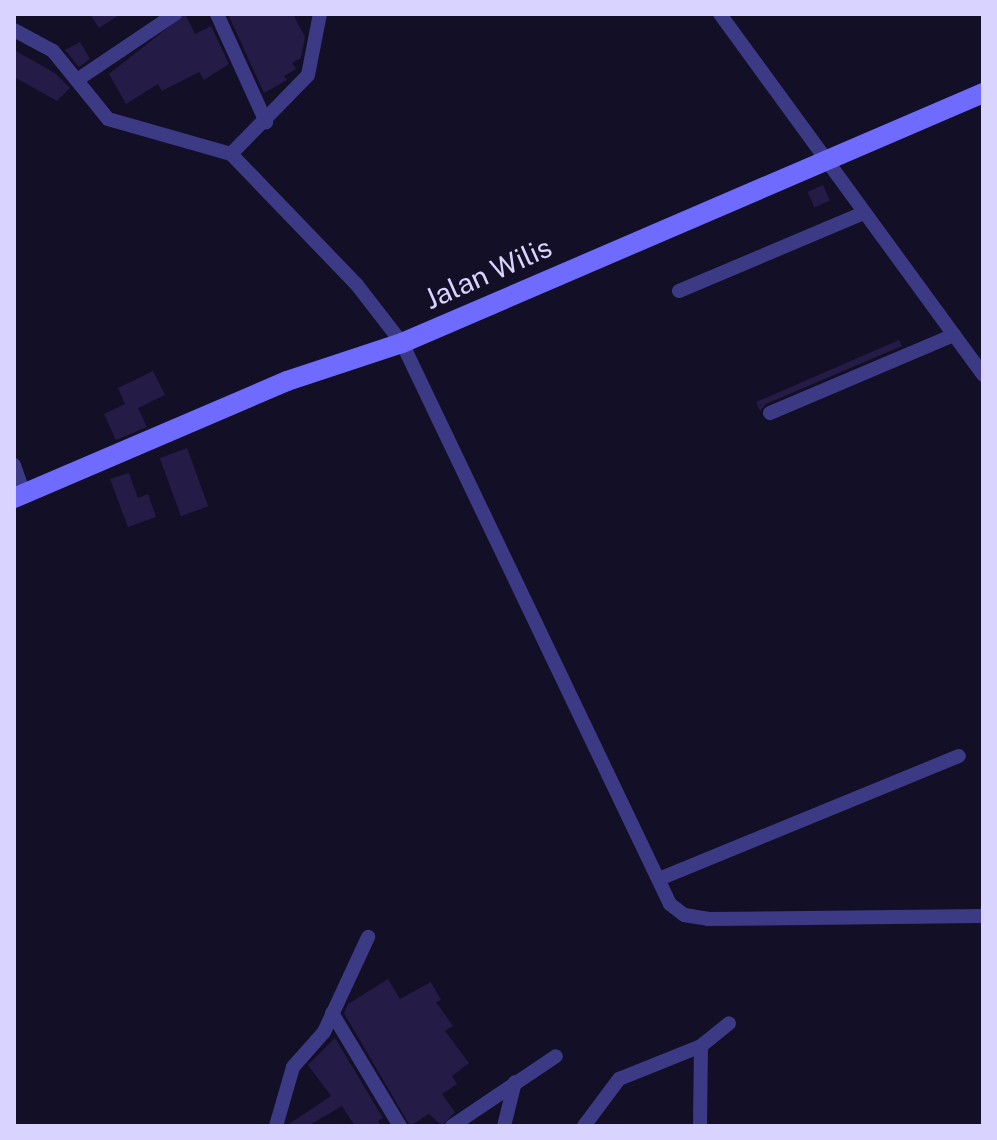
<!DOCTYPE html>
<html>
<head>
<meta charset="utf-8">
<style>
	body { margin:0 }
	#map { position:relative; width:997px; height:1140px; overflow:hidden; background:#130f26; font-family:"Public Sans",sans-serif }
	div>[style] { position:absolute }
	.building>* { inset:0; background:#241b47; transform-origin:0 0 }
	.minor>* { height:14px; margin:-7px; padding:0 7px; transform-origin:7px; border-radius:7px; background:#3d3a85 }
	.secondary>* { height:20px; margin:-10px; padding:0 10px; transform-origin:10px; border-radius:10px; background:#6f6bff }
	span { translate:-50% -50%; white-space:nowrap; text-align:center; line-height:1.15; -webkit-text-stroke:7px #130f26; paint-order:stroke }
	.street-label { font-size:28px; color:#d9d4ff }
	.frame { position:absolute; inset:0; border:16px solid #d9d4ff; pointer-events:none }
</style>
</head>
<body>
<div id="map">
	<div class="building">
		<i style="clip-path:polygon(90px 14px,121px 14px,99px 28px)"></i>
		<i style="clip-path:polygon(185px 14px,195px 34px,211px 26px,229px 64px,204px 80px,199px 72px,162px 91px,158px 84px,126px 104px,109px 74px)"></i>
		<i style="clip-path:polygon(228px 14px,293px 14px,305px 37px,301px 58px,292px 63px,296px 69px,284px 76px,287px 80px,264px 93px)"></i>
		<i style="clip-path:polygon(80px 42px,90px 59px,79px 67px,65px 50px)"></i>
		<i style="clip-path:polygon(14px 50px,55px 73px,70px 88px,57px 101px,14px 77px)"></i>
		<i style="left:823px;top:185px;width:17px;height:17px;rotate:66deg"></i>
		<i style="clip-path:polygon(899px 340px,902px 346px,766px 404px,760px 411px,756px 402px)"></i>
		<i style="clip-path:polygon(153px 371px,165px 395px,138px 408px,147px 427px,116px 440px,104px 414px,125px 404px,118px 388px)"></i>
		<i style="left:187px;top:448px;width:62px;height:29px;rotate:70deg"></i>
		<i style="clip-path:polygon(129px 473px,138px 498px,148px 494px,156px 517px,128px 527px,110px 479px)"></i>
		<i style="clip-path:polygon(388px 979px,400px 999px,431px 982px,441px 1000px,436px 1002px,453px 1026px,445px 1031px,469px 1063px,452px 1076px,457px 1084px,442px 1094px,455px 1112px,442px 1126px,429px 1114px,410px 1126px,344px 1013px,348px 1004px)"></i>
		<i style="clip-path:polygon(335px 1038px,383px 1118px,378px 1121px,381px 1126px,355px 1126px,342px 1106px,308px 1126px,286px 1126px,331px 1096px,308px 1065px)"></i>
	</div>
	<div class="minor">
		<i style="left:217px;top:14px;width:119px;rotate:65.6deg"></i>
		<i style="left:720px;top:14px;width:447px;rotate:53.9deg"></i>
		<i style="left:14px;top:30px;width:44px;rotate:28.3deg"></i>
		<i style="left:53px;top:51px;width:87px;rotate:51deg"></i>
		<i style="left:108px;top:119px;width:128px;rotate:15.9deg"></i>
		<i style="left:231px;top:154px;width:182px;rotate:46.1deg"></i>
		<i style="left:357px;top:285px;width:73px;rotate:52.2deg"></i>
		<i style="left:402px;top:343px;width:622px;rotate:64.47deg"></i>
		<i style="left:670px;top:904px;width:18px;rotate:38deg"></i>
		<i style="left:684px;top:915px;width:24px;rotate:9deg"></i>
		<i style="left:708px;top:919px;width:275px;rotate:-0.6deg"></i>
		<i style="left:80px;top:78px;width:115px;rotate:-34deg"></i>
		<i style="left:231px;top:154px;width:110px;rotate:-45.7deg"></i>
		<i style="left:308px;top:75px;width:62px;rotate:-78.9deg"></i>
		<i style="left:679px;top:291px;width:201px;rotate:-22.9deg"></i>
		<i style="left:770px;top:413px;width:200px;rotate:-23deg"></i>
		<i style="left:14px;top:465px;width:31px;rotate:71deg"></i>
		<i style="left:659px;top:879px;width:324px;rotate:-22.3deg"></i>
		<i style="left:332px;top:1013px;width:132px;rotate:59deg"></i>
		<i style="left:276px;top:1126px;width:61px;rotate:-73.9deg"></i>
		<i style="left:293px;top:1067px;width:47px;rotate:-48.5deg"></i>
		<i style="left:324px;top:1032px;width:105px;rotate:-65.1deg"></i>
		<i style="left:452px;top:1126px;width:125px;rotate:-33.9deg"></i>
		<i style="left:504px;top:1126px;width:45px;rotate:-76deg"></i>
		<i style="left:584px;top:1126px;width:59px;rotate:-53.3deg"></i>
		<i style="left:619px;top:1079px;width:88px;rotate:-21.9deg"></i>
		<i style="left:700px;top:1126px;width:80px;rotate:-89.3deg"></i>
		<i style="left:701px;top:1046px;width:36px;rotate:-39deg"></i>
	</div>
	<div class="secondary">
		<i style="left:14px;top:498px;width:297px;rotate:-23.2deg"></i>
		<i style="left:287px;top:381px;width:121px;rotate:-18.3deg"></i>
		<i style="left:402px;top:343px;width:633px;rotate:-23.28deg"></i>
	</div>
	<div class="street-label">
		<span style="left:488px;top:273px;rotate:-24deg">Jalan Wilis</span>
	</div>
	<div class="frame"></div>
</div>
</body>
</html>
